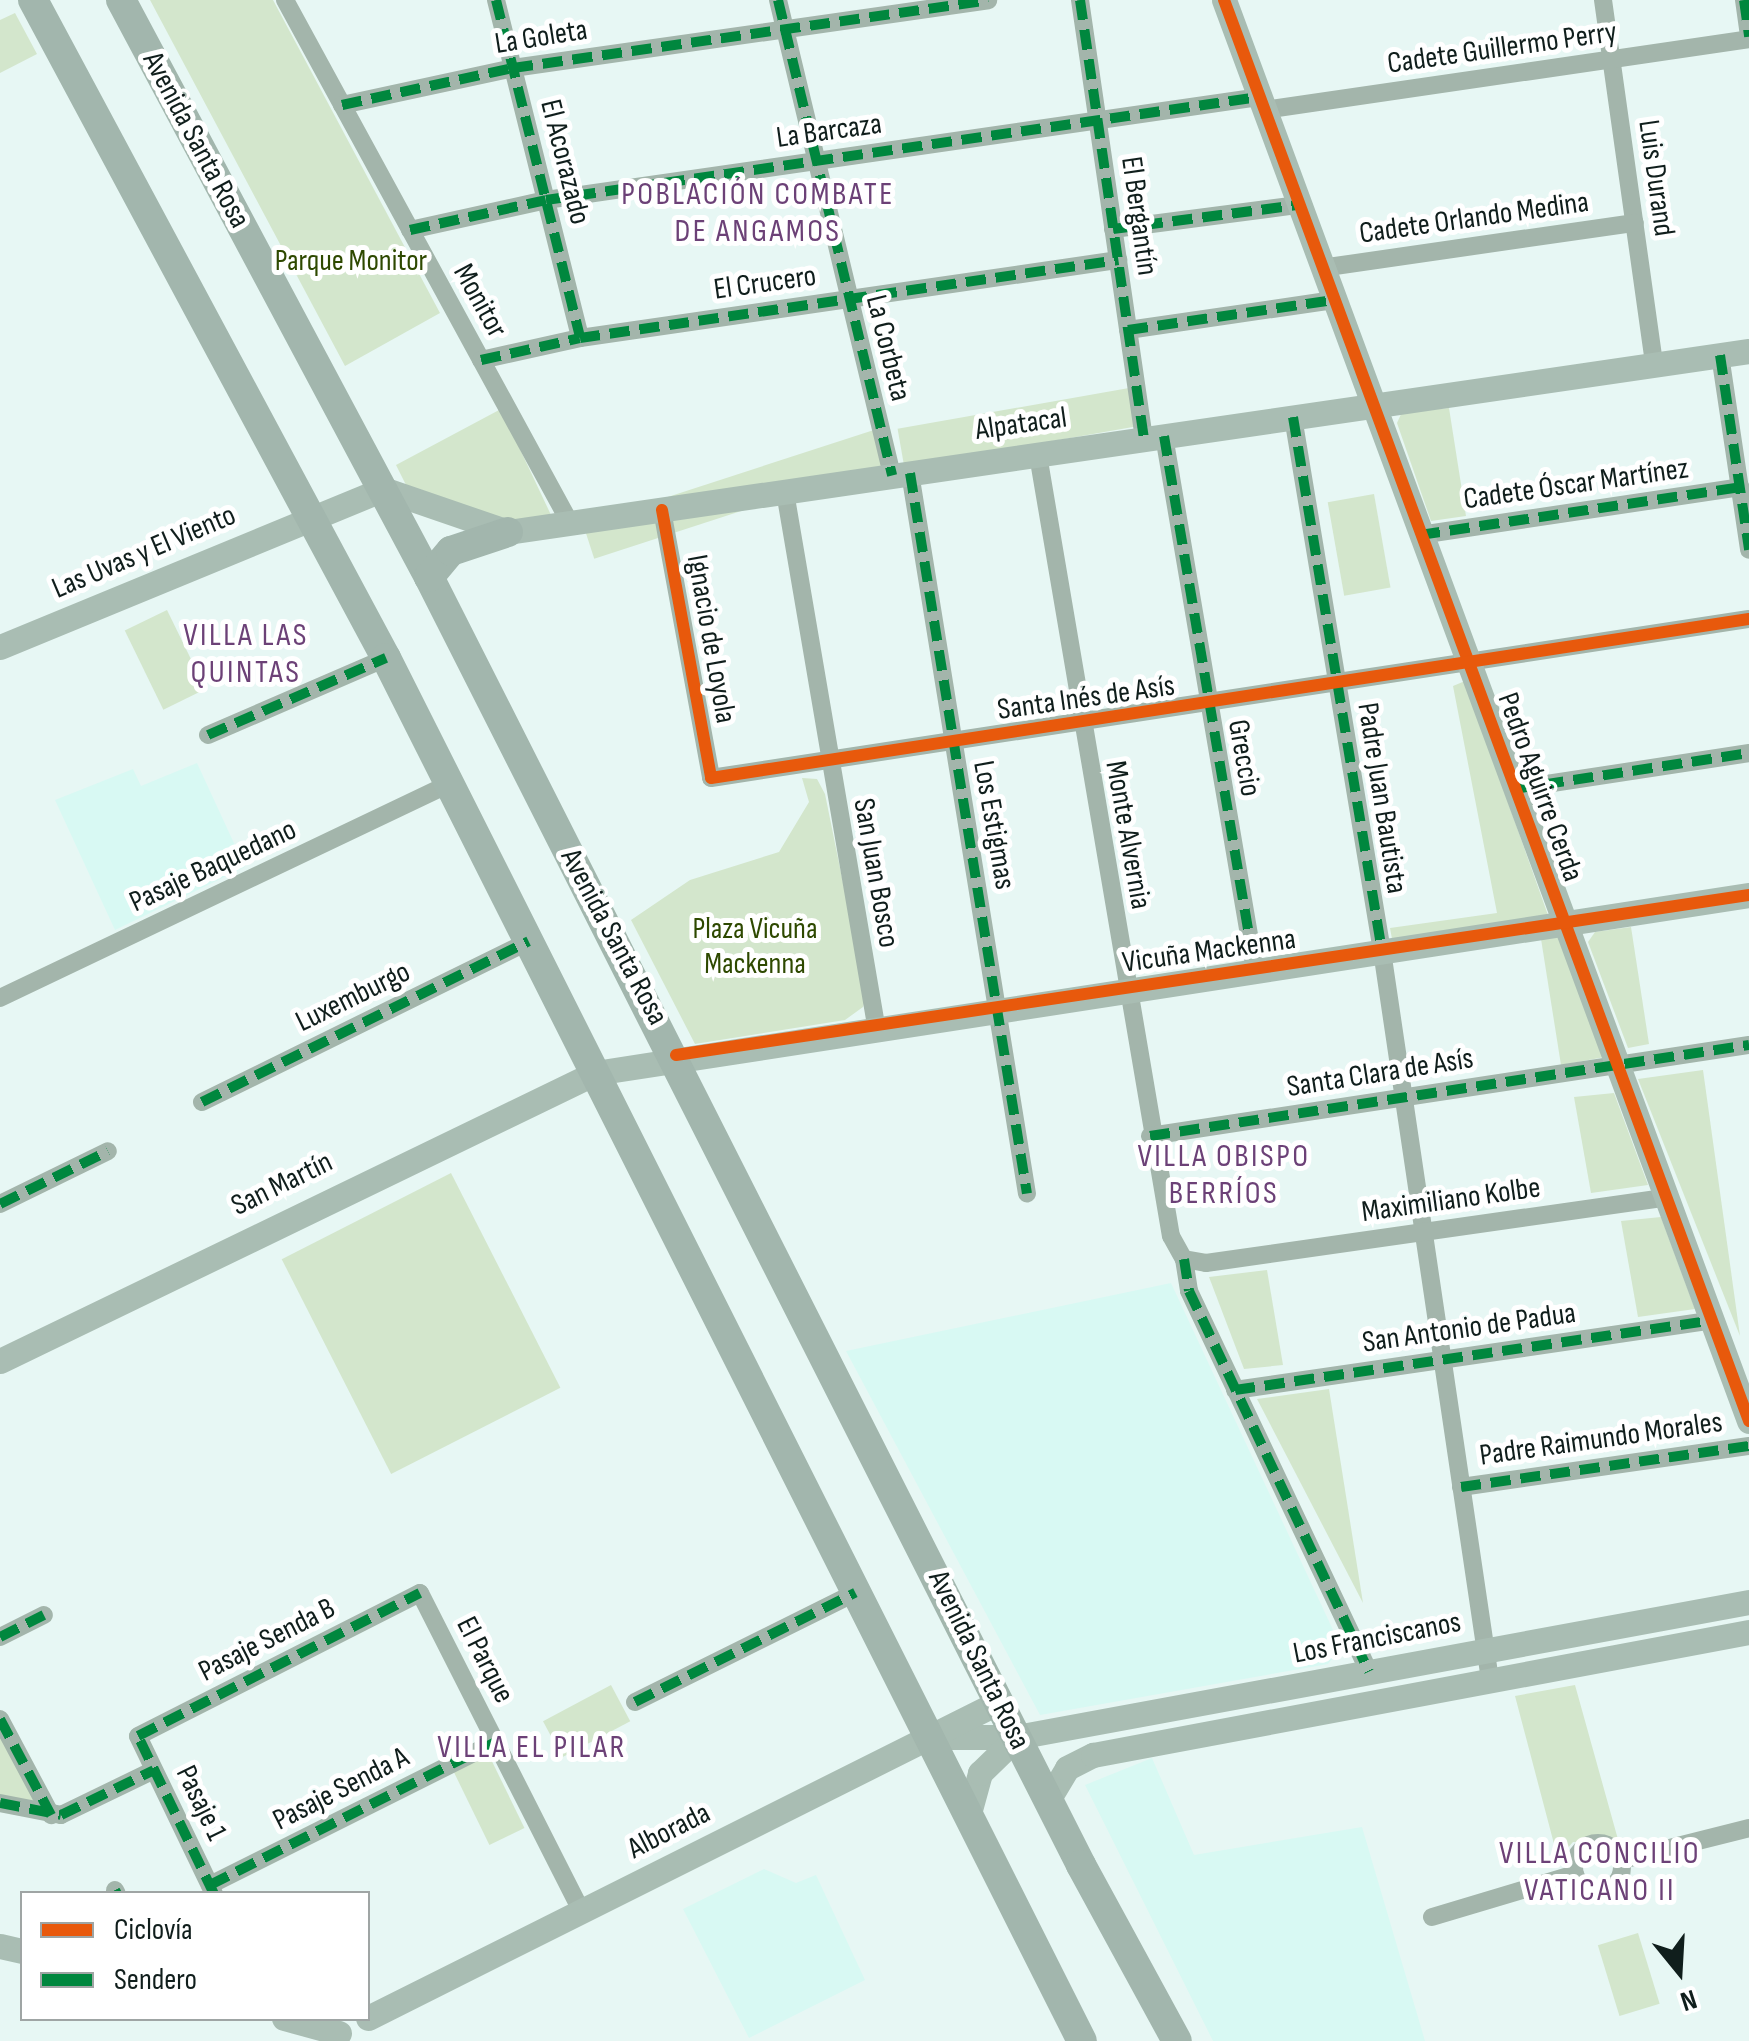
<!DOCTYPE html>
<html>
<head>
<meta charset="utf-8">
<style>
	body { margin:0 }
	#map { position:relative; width:1749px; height:2041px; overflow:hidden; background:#e7f7f4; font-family:"Sofia Sans Condensed",sans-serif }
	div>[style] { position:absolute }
	.built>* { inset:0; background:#d8f9f3 }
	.green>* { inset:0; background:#d3e6cc; transform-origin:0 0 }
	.street>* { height:18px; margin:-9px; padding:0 9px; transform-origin:9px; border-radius:9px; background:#a3b5ab }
	.street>.ring { margin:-9px; padding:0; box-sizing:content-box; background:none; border:18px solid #a3b5ab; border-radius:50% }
	.secondary>* { height:25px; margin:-12.5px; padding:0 12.5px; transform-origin:12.5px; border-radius:12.5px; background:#a9bdb3 }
	.primary>* { height:30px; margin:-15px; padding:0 15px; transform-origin:15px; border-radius:15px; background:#a2b6ad }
	.quiet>* { height:10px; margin-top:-5px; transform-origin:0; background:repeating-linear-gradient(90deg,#00873e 0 20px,transparent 0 30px) }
	.cycleway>* { height:12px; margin:-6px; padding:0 6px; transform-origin:6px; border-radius:6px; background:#e8590c }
	span { translate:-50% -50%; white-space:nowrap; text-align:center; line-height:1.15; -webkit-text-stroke:10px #fff; paint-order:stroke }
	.street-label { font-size:30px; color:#101e1c }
	.park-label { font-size:30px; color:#2e4900 }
	.neighbourhood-label { font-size:32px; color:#6c4177; letter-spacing:2.5px }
	.legend { position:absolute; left:20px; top:1891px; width:350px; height:130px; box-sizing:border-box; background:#fff; border:2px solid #9fa5a4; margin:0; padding:12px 18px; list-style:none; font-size:30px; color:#101e1c }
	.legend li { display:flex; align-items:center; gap:20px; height:50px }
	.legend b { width:50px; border:2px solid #9fa5a4 }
	.north { position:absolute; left:1629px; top:1921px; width:100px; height:100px; -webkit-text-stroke:8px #fff; paint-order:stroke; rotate:162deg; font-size:28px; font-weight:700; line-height:40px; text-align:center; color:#101e1c }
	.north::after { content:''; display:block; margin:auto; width:35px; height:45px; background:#101e1c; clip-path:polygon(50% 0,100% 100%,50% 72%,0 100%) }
</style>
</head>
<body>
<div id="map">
	<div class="built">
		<i style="clip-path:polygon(197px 763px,245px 867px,115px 930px,55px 800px,133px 769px,141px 786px)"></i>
		<i style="clip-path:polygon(1171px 1283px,1341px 1647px,1328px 1664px,1040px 1715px,846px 1351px)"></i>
		<i style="clip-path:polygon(1152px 1758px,1194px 1855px,1362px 1827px,1425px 2041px,1213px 2041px,1085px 1785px)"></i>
		<i style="clip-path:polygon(764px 1869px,796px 1883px,816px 1875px,865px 1980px,749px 2038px,683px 1909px)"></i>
	</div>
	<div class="green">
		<i style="clip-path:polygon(150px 0,273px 0,440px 313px,345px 366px)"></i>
		<i style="clip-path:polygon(15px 13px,37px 54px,0 73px,0 20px)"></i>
		<i style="left:1129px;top:388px;width:39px;height:235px;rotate:80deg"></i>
		<i style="clip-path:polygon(1449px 408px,1466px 516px,1431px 521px,1397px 423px,1402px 412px)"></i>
		<i style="clip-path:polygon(501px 409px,551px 515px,504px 521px,408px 489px,396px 465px)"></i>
		<i style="left:877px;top:429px;width:36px;height:309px;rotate:72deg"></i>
		<i style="left:1374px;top:494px;width:95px;height:47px;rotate:80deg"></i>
		<i style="left:167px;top:610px;width:88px;height:47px;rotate:64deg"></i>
		<i style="clip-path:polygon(1465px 681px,1549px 918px,1392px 939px,1390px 928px,1497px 913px,1453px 686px)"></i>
		<i style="clip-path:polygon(802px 778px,817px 779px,825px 794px,866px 996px,863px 1007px,845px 1020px,695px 1044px,631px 920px,690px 880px,779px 852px,809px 802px)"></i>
		<i style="clip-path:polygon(1631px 927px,1649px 1044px,1628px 1048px,1588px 942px,1595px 932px)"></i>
		<i style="clip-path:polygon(1558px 936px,1605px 1057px,1561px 1065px,1541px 939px)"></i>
		<i style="clip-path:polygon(1703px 1070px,1740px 1336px,1638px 1079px)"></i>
		<i style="clip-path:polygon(1614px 1093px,1648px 1185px,1591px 1193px,1574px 1097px)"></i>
		<i style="left:451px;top:1173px;width:241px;height:190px;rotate:63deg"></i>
		<i style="clip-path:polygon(1661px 1217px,1695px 1309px,1638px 1317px,1621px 1221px)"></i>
		<i style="clip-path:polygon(1267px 1270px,1283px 1365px,1244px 1369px,1209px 1277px)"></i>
		<i style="clip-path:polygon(1329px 1389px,1363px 1603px,1257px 1399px)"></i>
		<i style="left:611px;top:1685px;width:41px;height:77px;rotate:62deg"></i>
		<i style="clip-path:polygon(1575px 1685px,1619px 1843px,1573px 1842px,1558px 1859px,1515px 1696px)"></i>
		<i style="clip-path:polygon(0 1731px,40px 1806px,0 1797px)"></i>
		<i style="left:485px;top:1747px;width:90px;height:39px;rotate:64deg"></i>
		<i style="left:1638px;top:1933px;width:74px;height:42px;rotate:73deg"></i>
	</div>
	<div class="street">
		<i style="left:285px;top:0;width:596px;rotate:61.41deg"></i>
		<i style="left:496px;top:0;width:348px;rotate:76deg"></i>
		<i style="left:778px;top:0;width:489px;rotate:76.5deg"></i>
		<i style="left:1080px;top:0;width:444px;rotate:81.7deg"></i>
		<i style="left:1603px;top:0;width:369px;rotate:82deg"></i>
		<i style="left:1744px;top:0;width:37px;rotate:82deg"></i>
		<i style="left:342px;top:105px;width:175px;rotate:-12.2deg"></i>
		<i style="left:513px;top:68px;width:480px;rotate:-8.1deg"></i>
		<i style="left:1264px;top:110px;width:490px;rotate:-8.3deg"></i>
		<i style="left:1113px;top:229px;width:187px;rotate:-7.4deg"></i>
		<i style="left:410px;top:230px;width:139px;rotate:-12.4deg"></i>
		<i style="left:546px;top:200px;width:720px;rotate:-8.22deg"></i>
		<i style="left:1321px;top:268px;width:317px;rotate:-8.2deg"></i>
		<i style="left:1128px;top:330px;width:208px;rotate:-8.3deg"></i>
		<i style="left:1720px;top:355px;width:197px;rotate:81.5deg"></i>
		<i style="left:481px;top:360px;width:101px;rotate:-12.5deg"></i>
		<i style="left:580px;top:338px;width:544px;rotate:-8.25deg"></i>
		<i style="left:1293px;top:417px;width:541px;rotate:80.54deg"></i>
		<i style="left:1382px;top:951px;width:737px;rotate:81.57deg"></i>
		<i style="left:1164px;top:436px;width:542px;rotate:80.33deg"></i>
		<i style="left:1038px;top:455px;width:792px;rotate:80.34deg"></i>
		<i style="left:1171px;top:1236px;width:26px;rotate:61deg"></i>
		<i style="left:1184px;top:1259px;width:32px;rotate:81deg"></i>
		<i style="left:1189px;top:1291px;width:421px;rotate:64.7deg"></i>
		<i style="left:910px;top:473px;width:730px;rotate:80.78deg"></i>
		<i style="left:785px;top:492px;width:541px;rotate:80.31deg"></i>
		<i style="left:662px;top:510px;width:272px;rotate:79.6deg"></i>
		<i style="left:711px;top:778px;width:1050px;rotate:-8.71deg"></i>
		<i style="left:1420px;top:535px;width:324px;rotate:-8.5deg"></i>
		<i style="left:208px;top:735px;width:194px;rotate:-23.4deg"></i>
		<i style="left:1514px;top:789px;width:238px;rotate:-8.7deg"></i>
		<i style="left:0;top:998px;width:497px;rotate:-25.5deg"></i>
		<i style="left:202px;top:1102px;width:364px;rotate:-26.2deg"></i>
		<i style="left:1150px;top:1136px;width:606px;rotate:-8.64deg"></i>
		<i style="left:0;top:1204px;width:120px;rotate:-26.1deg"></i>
		<i style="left:1184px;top:1259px;width:22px;rotate:10deg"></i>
		<i style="left:1206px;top:1263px;width:466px;rotate:-8.1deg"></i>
		<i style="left:1235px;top:1390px;width:482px;rotate:-8.3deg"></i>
		<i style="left:1461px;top:1487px;width:291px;rotate:-8.1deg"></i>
		<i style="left:0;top:1637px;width:49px;rotate:-26.6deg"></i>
		<i style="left:635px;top:1702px;width:246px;rotate:-26.4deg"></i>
		<i style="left:0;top:1719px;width:109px;rotate:62deg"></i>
		<i style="left:0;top:1803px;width:62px;rotate:11.1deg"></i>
		<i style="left:61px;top:1815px;width:103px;rotate:-25.8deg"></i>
		<i class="ring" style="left:1574px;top:1843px;width:30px;height:30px"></i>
		<i style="left:1622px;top:1860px;width:131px;rotate:-14.1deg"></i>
		<i style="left:210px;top:1885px;width:319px;rotate:-26.6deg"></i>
		<i style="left:115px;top:1890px;width:4px;rotate:63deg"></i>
		<i style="left:214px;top:1894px;width:175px;rotate:-115.7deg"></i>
		<i style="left:138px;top:1736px;width:316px;rotate:-26.9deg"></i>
		<i style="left:420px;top:1593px;width:356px;rotate:63.1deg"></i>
		<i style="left:1432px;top:1917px;width:149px;rotate:-16.7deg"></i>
	</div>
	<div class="secondary">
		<i style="left:1224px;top:0;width:1515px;rotate:69.72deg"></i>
		<i style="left:0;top:647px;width:414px;rotate:-22.4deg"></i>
		<i style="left:383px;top:489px;width:132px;rotate:19deg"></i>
		<i style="left:508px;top:532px;width:1254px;rotate:-8.3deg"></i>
		<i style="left:0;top:1361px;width:661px;rotate:-25.83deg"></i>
		<i style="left:595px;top:1073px;width:1168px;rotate:-8.77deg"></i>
		<i style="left:928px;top:1737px;width:89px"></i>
		<i style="left:1017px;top:1737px;width:744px;rotate:-10.45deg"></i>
		<i style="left:1048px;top:1800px;width:37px;rotate:-59deg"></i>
		<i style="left:1067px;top:1768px;width:29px;rotate:-27deg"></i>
		<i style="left:1093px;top:1755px;width:667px;rotate:-10.62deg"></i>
		<i style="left:968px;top:1817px;width:46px;rotate:-74.7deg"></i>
		<i style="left:980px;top:1773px;width:52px;rotate:-44.2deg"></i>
		<i style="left:0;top:1946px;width:23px;rotate:13deg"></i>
		<i style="left:284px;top:2018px;width:57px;rotate:15.3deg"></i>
		<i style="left:368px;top:2018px;width:706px;rotate:-26.6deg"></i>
	</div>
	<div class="primary">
		<i style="left:33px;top:0;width:747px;rotate:61.79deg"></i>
		<i style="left:386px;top:658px;width:1548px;rotate:63.29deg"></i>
		<i style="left:121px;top:0;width:654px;rotate:61.91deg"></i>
		<i style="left:429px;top:577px;width:1444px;rotate:63.15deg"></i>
		<i style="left:1081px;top:1865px;width:200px;rotate:61.4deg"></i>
		<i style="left:429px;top:577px;width:34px;rotate:-50deg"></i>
		<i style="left:451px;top:551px;width:60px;rotate:-18.4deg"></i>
	</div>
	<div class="quiet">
		<i style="left:496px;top:0;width:348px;rotate:76deg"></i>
		<i style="left:778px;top:0;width:489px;rotate:76.5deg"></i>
		<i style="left:1080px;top:0;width:444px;rotate:81.7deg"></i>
		<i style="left:1744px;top:0;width:37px;rotate:82deg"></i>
		<i style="left:342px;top:105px;width:175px;rotate:-12.2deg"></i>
		<i style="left:513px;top:68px;width:480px;rotate:-8.1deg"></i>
		<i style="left:1113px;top:229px;width:187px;rotate:-7.4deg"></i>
		<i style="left:410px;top:230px;width:139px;rotate:-12.4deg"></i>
		<i style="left:546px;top:200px;width:720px;rotate:-8.22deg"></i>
		<i style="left:1128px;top:330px;width:208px;rotate:-8.3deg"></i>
		<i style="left:1720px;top:355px;width:197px;rotate:81.5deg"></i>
		<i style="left:481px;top:360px;width:101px;rotate:-12.5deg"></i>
		<i style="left:580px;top:338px;width:544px;rotate:-8.25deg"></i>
		<i style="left:1293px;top:417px;width:541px;rotate:80.54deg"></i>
		<i style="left:1164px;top:436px;width:542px;rotate:80.33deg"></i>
		<i style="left:910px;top:473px;width:730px;rotate:80.78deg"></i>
		<i style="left:1420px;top:535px;width:324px;rotate:-8.5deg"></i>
		<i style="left:208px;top:735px;width:194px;rotate:-23.4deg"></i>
		<i style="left:1514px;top:789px;width:238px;rotate:-8.7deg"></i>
		<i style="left:202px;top:1102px;width:364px;rotate:-26.2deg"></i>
		<i style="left:1150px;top:1136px;width:606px;rotate:-8.64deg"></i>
		<i style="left:0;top:1204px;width:120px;rotate:-26.1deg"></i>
		<i style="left:1184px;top:1259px;width:32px;rotate:81deg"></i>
		<i style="left:1189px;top:1291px;width:421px;rotate:64.7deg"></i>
		<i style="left:1235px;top:1390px;width:482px;rotate:-8.3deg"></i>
		<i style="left:1461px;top:1487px;width:291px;rotate:-8.1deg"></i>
		<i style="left:0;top:1637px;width:49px;rotate:-26.6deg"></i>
		<i style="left:635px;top:1702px;width:246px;rotate:-26.4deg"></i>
		<i style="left:0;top:1719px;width:109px;rotate:62deg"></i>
		<i style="left:0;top:1803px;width:62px;rotate:11.1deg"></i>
		<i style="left:61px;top:1815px;width:103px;rotate:-25.8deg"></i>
		<i style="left:210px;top:1885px;width:319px;rotate:-26.6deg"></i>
		<i style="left:115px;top:1890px;width:4px;rotate:63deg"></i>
		<i style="left:214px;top:1894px;width:175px;rotate:-115.7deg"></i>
		<i style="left:138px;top:1736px;width:316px;rotate:-26.9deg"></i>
	</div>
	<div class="cycleway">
		<i style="left:1224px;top:0;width:1515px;rotate:69.72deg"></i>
		<i style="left:662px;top:510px;width:272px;rotate:79.6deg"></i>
		<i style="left:711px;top:778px;width:1050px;rotate:-8.71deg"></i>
		<i style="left:676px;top:1055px;width:1085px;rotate:-8.48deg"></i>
	</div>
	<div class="street-label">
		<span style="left:541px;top:37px;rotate:-9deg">La Goleta</span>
		<span style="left:1502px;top:48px;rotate:-8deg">Cadete Guillermo Perry</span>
		<span style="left:829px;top:131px;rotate:-8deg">La Barcaza</span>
		<span style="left:196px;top:140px;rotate:62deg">Avenida Santa Rosa</span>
		<span style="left:565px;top:162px;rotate:76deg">El Acorazado</span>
		<span style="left:1656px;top:178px;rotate:82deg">Luis Durand</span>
		<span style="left:1139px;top:216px;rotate:82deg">El Bergantín</span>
		<span style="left:1474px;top:218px;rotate:-8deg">Cadete Orlando Medina</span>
		<span style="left:765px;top:283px;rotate:-8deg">El Crucero</span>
		<span style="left:480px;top:301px;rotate:61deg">Monitor</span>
		<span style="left:888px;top:348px;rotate:76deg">La Corbeta</span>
		<span style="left:1021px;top:424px;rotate:-8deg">Alpatacal</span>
		<span style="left:1576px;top:484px;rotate:-8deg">Cadete Óscar Martínez</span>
		<span style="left:144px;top:552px;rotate:-23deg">Las Uvas y El Viento</span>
		<span style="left:711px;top:639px;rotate:80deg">Ignacio de Loyola</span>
		<span style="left:1086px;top:698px;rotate:-8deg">Santa Inés de Asís</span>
		<span style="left:1244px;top:758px;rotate:80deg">Greccio</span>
		<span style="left:1540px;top:787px;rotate:70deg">Pedro Aguirre Cerda</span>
		<span style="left:1382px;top:798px;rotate:81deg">Padre Juan Bautista</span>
		<span style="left:994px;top:825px;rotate:80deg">Los Estigmas</span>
		<span style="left:1128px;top:835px;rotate:80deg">Monte Alvernia</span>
		<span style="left:213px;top:866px;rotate:-25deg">Pasaje Baquedano</span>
		<span style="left:876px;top:873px;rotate:80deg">San Juan Bosco</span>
		<span style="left:614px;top:937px;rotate:62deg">Avenida Santa Rosa</span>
		<span style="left:1209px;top:951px;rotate:-8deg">Vicuña Mackenna</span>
		<span style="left:353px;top:997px;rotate:-26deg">Luxemburgo</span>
		<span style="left:1380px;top:1073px;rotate:-9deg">Santa Clara de Asís</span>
		<span style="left:282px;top:1184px;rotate:-26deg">San Martín</span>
		<span style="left:1451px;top:1200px;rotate:-8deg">Maximiliano Kolbe</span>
		<span style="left:1469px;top:1328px;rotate:-8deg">San Antonio de Padua</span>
		<span style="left:1601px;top:1439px;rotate:-8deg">Padre Raimundo Morales</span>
		<span style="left:1377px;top:1638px;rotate:-11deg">Los Franciscanos</span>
		<span style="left:267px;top:1640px;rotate:-27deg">Pasaje Senda B</span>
		<span style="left:485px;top:1660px;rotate:63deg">El Parque</span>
		<span style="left:979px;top:1660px;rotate:64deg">Avenida Santa Rosa</span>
		<span style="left:341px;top:1789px;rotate:-27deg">Pasaje Senda A</span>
		<span style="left:201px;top:1803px;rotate:64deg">Pasaje 1</span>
		<span style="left:669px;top:1831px;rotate:-27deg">Alborada</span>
	</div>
	<div class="park-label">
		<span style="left:351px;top:261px">Parque Monitor</span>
		<span style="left:755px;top:946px">Plaza Vicuña<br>Mackenna</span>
	</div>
	<div class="neighbourhood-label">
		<span style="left:758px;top:214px">POBLACIÓN COMBATE<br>DE ANGAMOS</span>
		<span style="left:246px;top:655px">VILLA LAS<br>QUINTAS</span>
		<span style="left:1224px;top:1176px">VILLA OBISPO<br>BERRÍOS</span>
		<span style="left:532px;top:1748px">VILLA EL PILAR</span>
		<span style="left:1600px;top:1873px">VILLA CONCILIO<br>VATICANO II</span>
	</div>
	<ul class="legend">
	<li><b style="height:12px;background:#e8590c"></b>Ciclovía</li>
	<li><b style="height:12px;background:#00873e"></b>Sendero</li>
	</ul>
	<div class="north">N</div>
</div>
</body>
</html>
